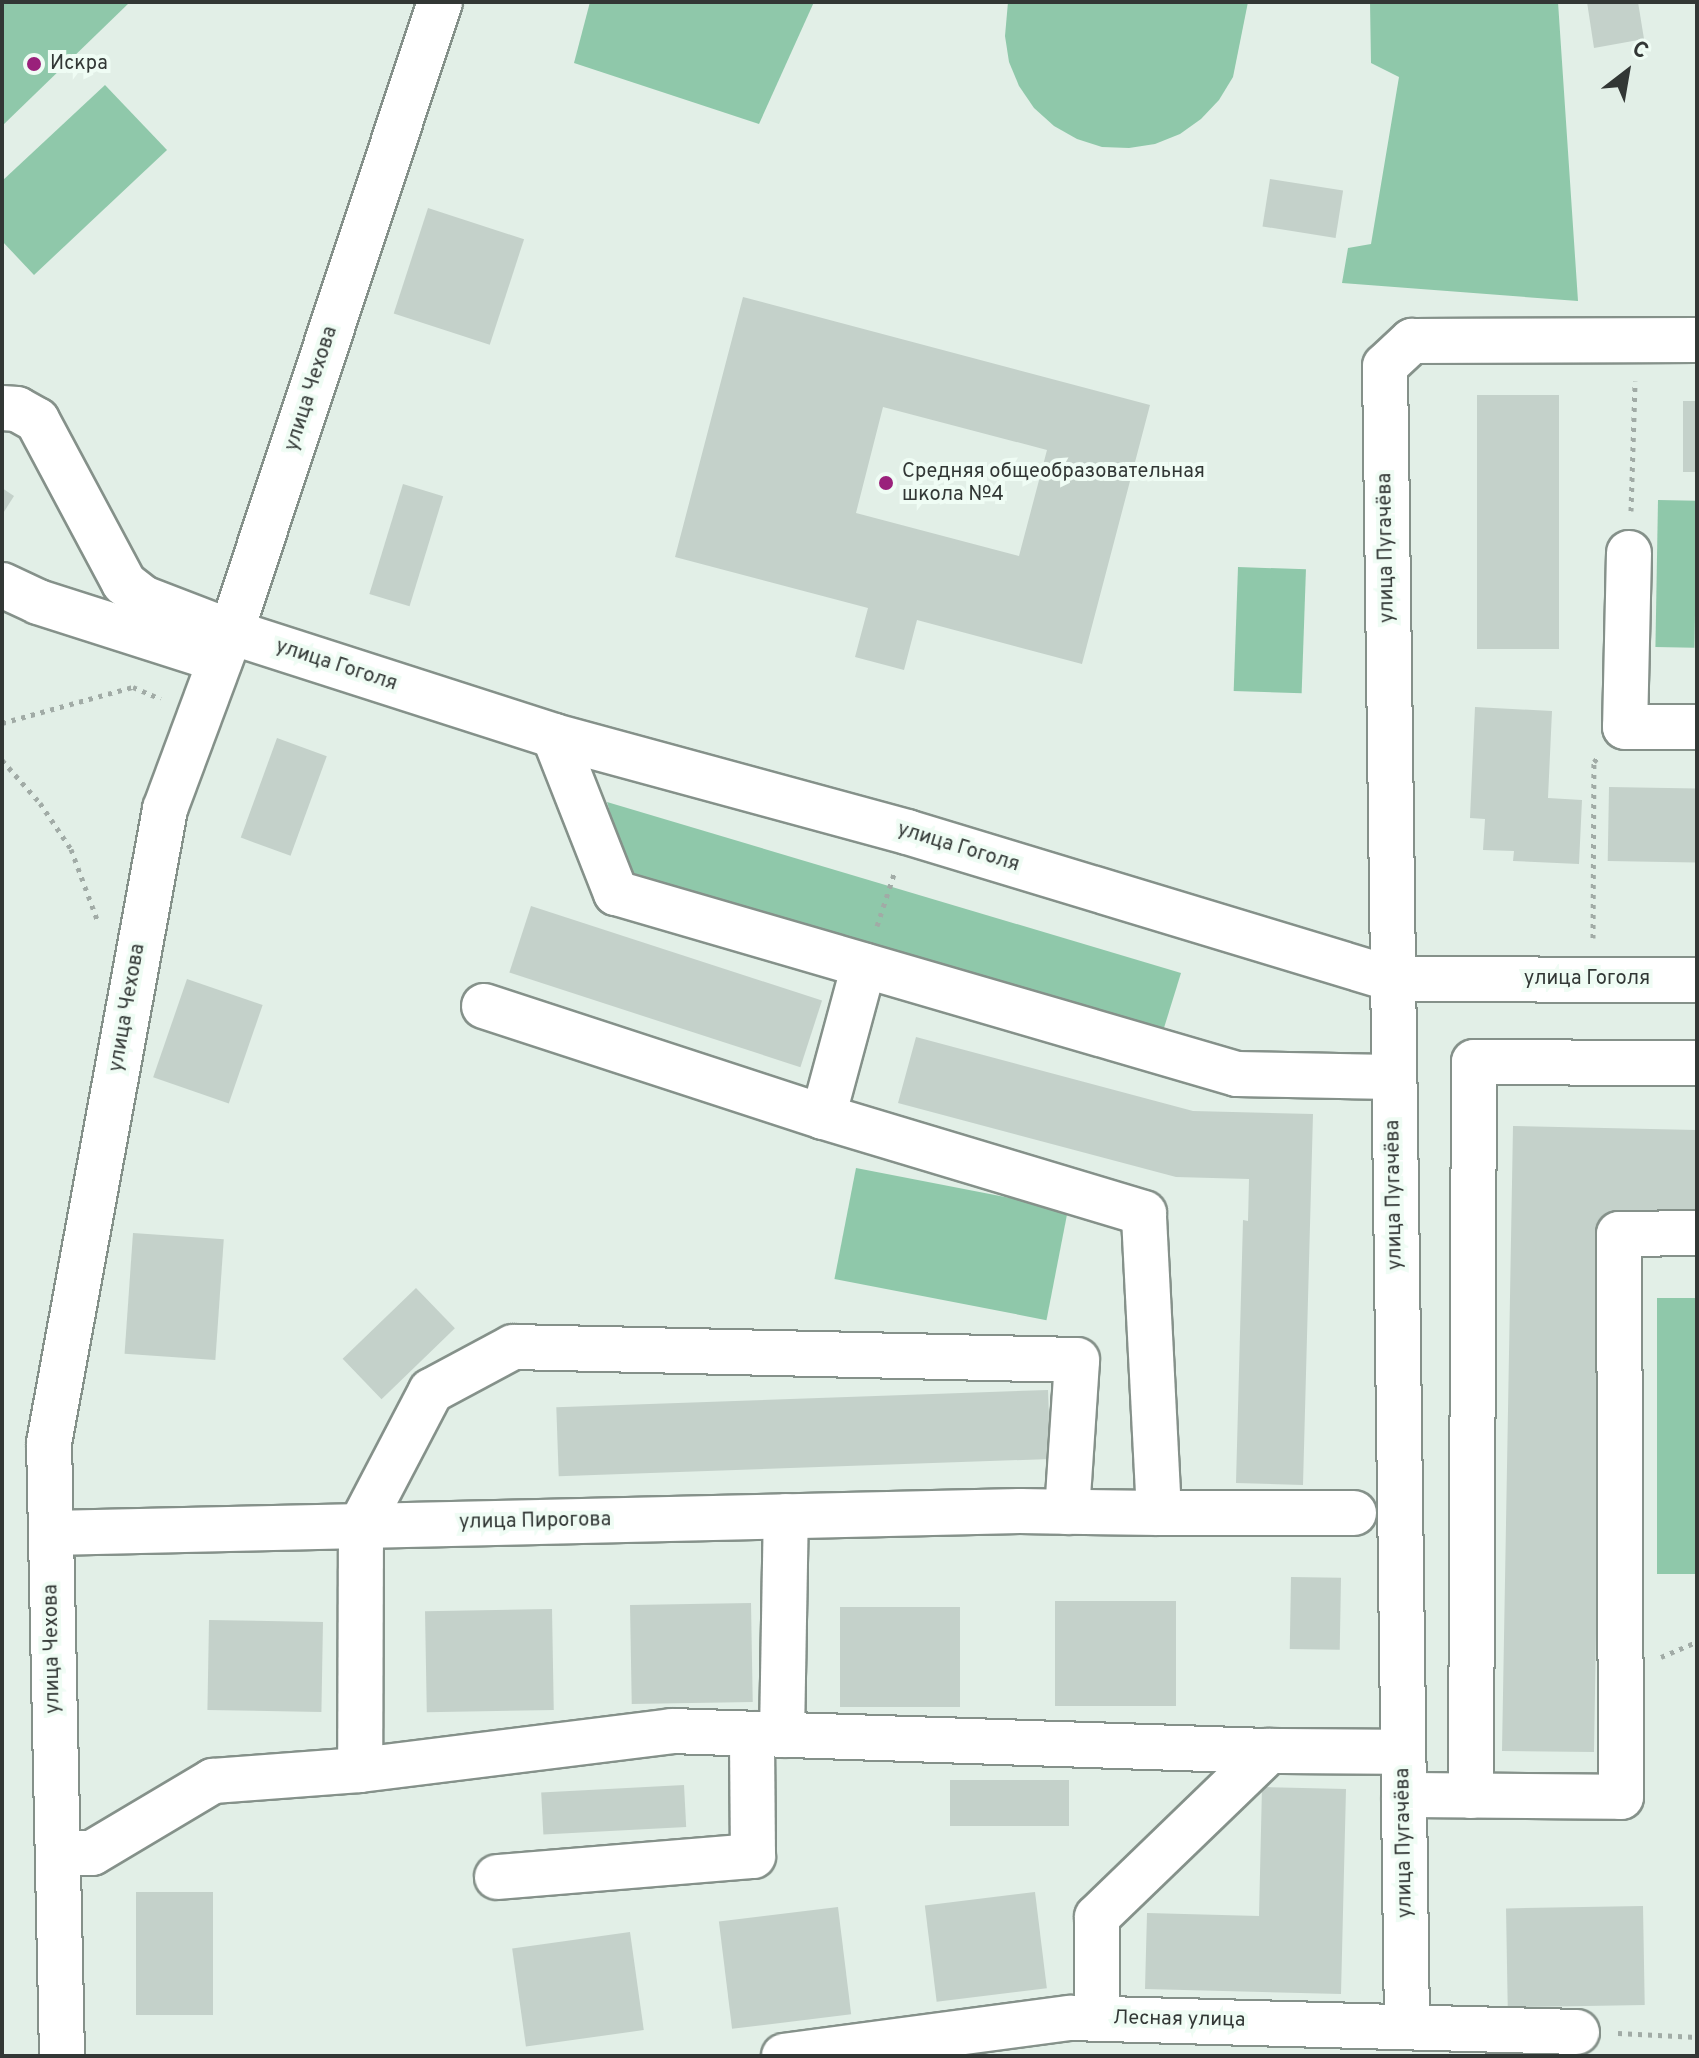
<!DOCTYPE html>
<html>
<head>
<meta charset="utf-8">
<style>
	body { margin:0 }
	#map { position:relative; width:1699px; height:2058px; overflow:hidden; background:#e2efe7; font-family:Overpass,sans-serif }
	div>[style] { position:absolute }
	.green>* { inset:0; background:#8fc8aa; transform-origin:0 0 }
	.building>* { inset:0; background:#c4d1ca; transform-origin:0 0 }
	.path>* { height:5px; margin-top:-2.5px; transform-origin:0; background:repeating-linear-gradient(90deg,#a1aba6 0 4px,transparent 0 10px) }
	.roads { filter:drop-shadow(2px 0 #85918a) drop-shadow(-2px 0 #85918a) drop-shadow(0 2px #85918a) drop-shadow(0 -2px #85918a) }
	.minor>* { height:44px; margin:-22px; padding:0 22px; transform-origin:22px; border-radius:22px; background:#fff }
	.dots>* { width:22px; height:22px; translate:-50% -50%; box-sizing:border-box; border:4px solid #effcf4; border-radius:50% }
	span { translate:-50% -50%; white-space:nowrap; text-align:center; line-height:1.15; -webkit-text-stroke:8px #effcf4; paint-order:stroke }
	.poi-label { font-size:20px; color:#323735 }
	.left { translate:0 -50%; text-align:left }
	.street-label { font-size:20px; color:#323735 }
	.frame { position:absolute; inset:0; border:4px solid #323735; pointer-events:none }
	.north { position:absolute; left:1587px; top:32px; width:80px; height:80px; -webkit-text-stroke:6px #effcf4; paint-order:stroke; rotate:31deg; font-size:22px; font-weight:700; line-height:32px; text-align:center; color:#323735 }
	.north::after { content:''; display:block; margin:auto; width:28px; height:36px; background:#323735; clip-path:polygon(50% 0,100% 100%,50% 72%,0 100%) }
</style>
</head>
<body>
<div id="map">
	<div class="green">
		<i style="clip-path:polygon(2px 2px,130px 2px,2px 126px)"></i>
		<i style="clip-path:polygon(590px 2px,814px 2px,759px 124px,574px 63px)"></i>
		<i style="clip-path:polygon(1008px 2px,1248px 2px,1233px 77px,1219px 100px,1201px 119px,1180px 134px,1155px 144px,1129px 148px,1102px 147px,1077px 139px,1054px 126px,1034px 108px,1019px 86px,1009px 62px,1005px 36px)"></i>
		<i style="clip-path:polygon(1370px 2px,1558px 2px,1578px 301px,1342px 283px,1348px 248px,1371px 244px,1399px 77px,1371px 63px)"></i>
		<i style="clip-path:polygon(105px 85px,167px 150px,34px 275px,2px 241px,2px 181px)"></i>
		<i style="left:1658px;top:500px;width:39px;height:147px;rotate:1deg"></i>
		<i style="left:1238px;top:567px;width:68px;height:124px;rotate:2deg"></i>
		<i style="clip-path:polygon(607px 802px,1181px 973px,1159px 1044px,627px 871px)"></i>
		<i style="left:856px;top:1168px;width:216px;height:113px;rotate:11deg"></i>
		<i style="left:1657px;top:1298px;width:40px;height:276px"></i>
	</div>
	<div class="building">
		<i style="clip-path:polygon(1587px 2px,1638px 2px,1644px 39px,1594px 48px)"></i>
		<i style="left:1270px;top:179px;width:74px;height:48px;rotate:9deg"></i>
		<i style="left:428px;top:208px;width:101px;height:111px;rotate:18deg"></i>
		<i style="clip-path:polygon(evenodd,743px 297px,1150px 405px,1082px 664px,917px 620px,904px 670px,855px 657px,868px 608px,675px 557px,743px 297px,883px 407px,1047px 450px,1019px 556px,856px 513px,883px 407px)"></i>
		<i style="left:1477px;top:395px;width:82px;height:254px"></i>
		<i style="left:1683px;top:401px;width:14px;height:71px"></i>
		<i style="left:403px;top:484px;width:42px;height:115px;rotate:17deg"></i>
		<i style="clip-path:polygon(2px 488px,14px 496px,2px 515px)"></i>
		<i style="clip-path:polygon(1475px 707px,1552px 711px,1548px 798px,1582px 800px,1579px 864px,1513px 861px,1514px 851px,1483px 850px,1485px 819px,1470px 818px)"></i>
		<i style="left:277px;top:738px;width:53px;height:106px;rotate:20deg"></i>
		<i style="left:1609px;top:787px;width:88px;height:74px;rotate:1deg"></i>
		<i style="left:531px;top:906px;width:306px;height:70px;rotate:18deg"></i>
		<i style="left:187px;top:979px;width:80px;height:104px;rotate:19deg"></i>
		<i style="clip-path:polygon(916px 1037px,1193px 1111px,1313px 1114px,1303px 1485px,1236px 1483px,1243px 1220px,1248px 1221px,1249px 1179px,1176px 1177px,898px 1103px)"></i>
		<i style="clip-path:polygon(1513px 1126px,1697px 1130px,1697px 1218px,1603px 1217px,1594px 1752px,1502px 1751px)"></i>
		<i style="left:133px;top:1233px;width:91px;height:121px;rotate:4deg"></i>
		<i style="left:416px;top:1288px;width:56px;height:102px;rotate:46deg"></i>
		<i style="left:1048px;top:1390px;width:69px;height:492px;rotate:88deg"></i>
		<i style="left:1291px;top:1577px;width:50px;height:72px;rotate:1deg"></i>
		<i style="left:1176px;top:1601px;width:105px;height:121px;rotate:90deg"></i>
		<i style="left:751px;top:1603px;width:99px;height:121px;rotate:89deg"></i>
		<i style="left:840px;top:1607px;width:120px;height:100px"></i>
		<i style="left:552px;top:1609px;width:101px;height:127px;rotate:89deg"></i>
		<i style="left:209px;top:1620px;width:114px;height:90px;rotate:1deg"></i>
		<i style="left:950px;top:1780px;width:119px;height:46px"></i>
		<i style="left:684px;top:1785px;width:42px;height:143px;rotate:87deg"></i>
		<i style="clip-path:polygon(1262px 1787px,1346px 1789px,1341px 1994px,1145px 1989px,1147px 1913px,1259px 1916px)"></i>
		<i style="left:136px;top:1892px;width:77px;height:123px"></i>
		<i style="left:1035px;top:1892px;width:97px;height:111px;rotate:83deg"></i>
		<i style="left:1643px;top:1906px;width:99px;height:137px;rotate:89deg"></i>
		<i style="left:838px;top:1907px;width:108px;height:120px;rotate:83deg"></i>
		<i style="left:630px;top:1932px;width:99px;height:119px;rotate:82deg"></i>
	</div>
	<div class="path">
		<i style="left:1631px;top:511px;width:130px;rotate:-88.2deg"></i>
		<i style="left:2px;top:723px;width:136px;rotate:-15.4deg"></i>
		<i style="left:133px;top:687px;width:30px;rotate:23deg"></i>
		<i style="left:2px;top:760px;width:57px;rotate:48.5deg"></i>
		<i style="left:40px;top:803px;width:55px;rotate:56deg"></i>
		<i style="left:71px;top:849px;width:78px;rotate:69.7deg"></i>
		<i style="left:877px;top:926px;width:58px;rotate:-71.9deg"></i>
		<i style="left:1593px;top:938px;width:176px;rotate:-89.7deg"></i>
		<i style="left:1594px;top:762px;width:6px;rotate:-51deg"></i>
		<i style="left:1661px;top:1657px;width:39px;rotate:-23deg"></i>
		<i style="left:1618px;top:2033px;width:79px;rotate:2.9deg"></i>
	</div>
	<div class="roads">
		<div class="minor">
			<i style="left:2px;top:408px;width:15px;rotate:4deg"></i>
			<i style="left:17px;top:409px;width:23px;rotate:29deg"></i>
			<i style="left:37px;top:420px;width:185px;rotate:61.9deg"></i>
			<i style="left:124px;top:583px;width:24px;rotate:38deg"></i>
			<i style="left:143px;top:598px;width:94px;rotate:21.1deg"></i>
			<i style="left:231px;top:632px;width:339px;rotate:17.8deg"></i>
			<i style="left:554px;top:736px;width:366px;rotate:15.2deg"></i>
			<i style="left:907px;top:832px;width:507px;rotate:16.86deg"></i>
			<i style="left:1392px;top:979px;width:305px;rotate:0.2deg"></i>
			<i style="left:1629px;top:553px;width:174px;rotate:91.3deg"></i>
			<i style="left:1625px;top:727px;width:72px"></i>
			<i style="left:2px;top:585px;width:40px;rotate:25deg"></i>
			<i style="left:38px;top:602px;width:191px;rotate:17.7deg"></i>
			<i style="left:554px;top:736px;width:169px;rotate:68.5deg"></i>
			<i style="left:616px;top:893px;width:647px;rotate:16.25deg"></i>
			<i style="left:1237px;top:1074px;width:156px;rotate:1.1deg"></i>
			<i style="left:484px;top:1006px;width:357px;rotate:18.1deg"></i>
			<i style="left:823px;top:1117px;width:157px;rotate:-74.9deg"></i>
			<i style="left:1067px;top:1512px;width:152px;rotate:-86.2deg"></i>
			<i style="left:1077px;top:1360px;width:564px;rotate:-178.68deg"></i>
			<i style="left:513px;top:1347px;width:93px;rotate:151.8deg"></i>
			<i style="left:431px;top:1391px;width:151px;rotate:117.6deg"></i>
			<i style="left:361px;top:1525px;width:245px;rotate:90.2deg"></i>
			<i style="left:360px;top:1770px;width:313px;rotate:-7.1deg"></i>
			<i style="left:671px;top:1731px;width:598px;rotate:1.92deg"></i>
			<i style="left:1159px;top:1513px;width:195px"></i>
			<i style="left:51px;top:1533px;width:969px;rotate:-1.3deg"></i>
			<i style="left:1020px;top:1511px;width:139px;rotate:0.8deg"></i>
			<i style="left:1159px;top:1513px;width:300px;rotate:-92.9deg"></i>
			<i style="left:1144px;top:1213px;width:335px;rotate:-163.3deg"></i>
			<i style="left:782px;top:1735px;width:219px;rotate:-89deg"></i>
			<i style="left:1404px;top:1795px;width:217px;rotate:0.5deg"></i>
			<i style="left:1621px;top:1797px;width:563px;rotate:-90.2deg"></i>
			<i style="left:1619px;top:1234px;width:78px;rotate:-0.7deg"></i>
			<i style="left:1471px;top:1796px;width:734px;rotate:-89.77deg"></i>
			<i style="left:1474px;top:1062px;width:223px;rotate:0.3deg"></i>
			<i style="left:58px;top:1853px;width:34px"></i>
			<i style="left:92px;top:1853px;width:141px;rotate:-30.8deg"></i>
			<i style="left:213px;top:1781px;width:147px;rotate:-4.3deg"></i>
			<i style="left:497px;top:1877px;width:257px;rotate:-4.7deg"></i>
			<i style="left:753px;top:1856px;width:122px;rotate:-90.5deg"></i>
			<i style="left:1097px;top:2018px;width:101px;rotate:-90deg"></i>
			<i style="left:1097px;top:1917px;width:239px;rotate:-44deg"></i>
			<i style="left:1269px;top:1751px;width:134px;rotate:0.4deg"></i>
			<i style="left:1407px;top:2025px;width:1659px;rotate:-90.76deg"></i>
			<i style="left:1385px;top:366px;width:37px;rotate:-43deg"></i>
			<i style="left:1412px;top:341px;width:285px;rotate:-0.2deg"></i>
			<i style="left:62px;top:2056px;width:613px;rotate:-91.21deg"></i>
			<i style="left:49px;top:1443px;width:645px;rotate:-79.63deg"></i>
			<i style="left:165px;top:809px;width:189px;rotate:-69.6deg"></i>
			<i style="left:231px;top:632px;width:664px;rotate:-71.65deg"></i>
			<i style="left:784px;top:2056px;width:289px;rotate:-7.6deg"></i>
			<i style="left:1070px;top:2018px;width:507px;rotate:1.58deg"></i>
		</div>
	</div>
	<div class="dots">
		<i style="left:34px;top:64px;background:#9a217b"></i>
		<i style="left:886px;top:483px;background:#9a217b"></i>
	</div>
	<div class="poi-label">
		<span class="left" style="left:50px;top:64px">Искра</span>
		<span class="left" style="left:902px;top:484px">Средняя общеобразовательная<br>школа №4</span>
	</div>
	<div class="street-label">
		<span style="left:312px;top:389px;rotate:-72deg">улица Чехова</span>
		<span style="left:1387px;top:548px;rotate:-91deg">улица Пугачёва</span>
		<span style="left:336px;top:666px;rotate:18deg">улица Гоголя</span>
		<span style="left:958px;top:848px;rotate:17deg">улица Гоголя</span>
		<span style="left:1587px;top:979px">улица Гоголя</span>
		<span style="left:128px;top:1008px;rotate:-80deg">улица Чехова</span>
		<span style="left:1395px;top:1195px;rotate:-91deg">улица Пугачёва</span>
		<span style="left:535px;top:1522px;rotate:-1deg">улица Пирогова</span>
		<span style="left:53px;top:1649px;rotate:-91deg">улица Чехова</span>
		<span style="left:1405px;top:1843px;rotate:-91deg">улица Пугачёва</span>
		<span style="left:1179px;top:2020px;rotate:1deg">Лесная улица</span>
	</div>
	<div class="frame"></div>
	<div class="north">С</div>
</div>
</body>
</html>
